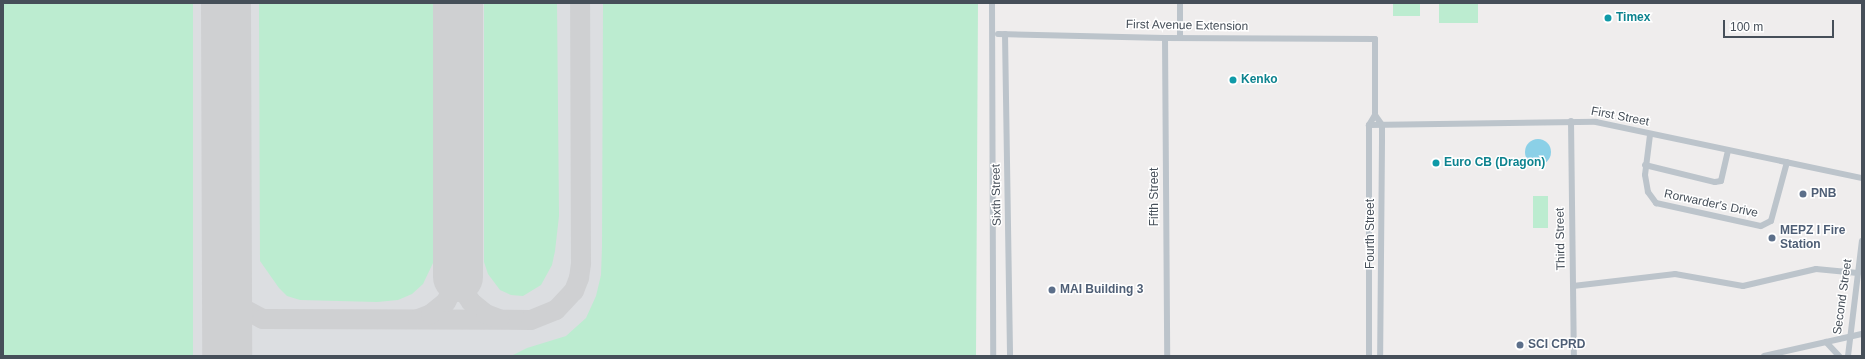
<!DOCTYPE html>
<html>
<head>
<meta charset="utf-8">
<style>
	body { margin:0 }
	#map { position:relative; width:1865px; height:359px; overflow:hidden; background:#efeded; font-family:Helvetica,sans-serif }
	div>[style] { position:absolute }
	.airport>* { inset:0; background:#dcdee1; transform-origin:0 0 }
	.green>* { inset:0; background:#bcecd0; transform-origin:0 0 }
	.water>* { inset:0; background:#8bd0e7 }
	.round { border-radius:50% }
	.taxiway>* { height:20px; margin:-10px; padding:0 10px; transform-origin:10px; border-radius:10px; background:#cfd0d2 }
	.runway>* { height:50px; margin:-25px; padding:0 25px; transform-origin:25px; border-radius:25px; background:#cfd0d2 }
	.street>* { height:6px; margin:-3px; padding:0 3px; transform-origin:3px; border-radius:3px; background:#bcc4cb }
	.dots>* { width:11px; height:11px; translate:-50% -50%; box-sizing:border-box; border:2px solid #fff; border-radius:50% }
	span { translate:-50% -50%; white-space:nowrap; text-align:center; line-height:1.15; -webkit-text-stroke:3px #fff; paint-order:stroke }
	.culture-label { font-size:12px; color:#0d838f; font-weight:700 }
	.left { translate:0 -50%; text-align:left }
	.street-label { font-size:12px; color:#464f59 }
	.service-label { font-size:12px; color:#4e5e75; font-weight:700 }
	.frame { position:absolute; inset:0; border:4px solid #464f59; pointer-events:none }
	.scale { position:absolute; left:1723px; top:20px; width:111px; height:18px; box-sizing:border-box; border:2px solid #464f59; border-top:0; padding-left:5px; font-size:12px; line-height:14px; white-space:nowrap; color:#464f59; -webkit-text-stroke:3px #fff; paint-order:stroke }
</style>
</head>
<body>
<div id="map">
	<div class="airport">
		<i style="left:3px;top:3px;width:961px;height:353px"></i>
	</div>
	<div class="green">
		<i style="left:3px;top:3px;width:190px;height:353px"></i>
		<i style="clip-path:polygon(259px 3px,433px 3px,433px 263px,423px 284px,412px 294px,398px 300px,377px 302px,300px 300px,287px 296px,279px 288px,260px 261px)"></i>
		<i style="clip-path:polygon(484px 3px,557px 3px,559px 216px,555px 251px,552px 265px,541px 285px,523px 296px,511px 295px,500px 290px,488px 274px,484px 262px)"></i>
		<i style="clip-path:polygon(603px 3px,978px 3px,976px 356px,511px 356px,527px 348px,566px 336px,586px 318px,596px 296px,601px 275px,602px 247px)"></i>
		<i style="left:1439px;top:3px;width:39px;height:20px"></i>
		<i style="left:1420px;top:4px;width:12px;height:27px;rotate:90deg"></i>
		<i style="left:1533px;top:196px;width:15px;height:32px"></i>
	</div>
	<div class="water">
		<i class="round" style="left:1525px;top:139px;width:26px;height:26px"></i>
	</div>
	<div class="taxiway">
		<i style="left:227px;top:275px;width:28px;rotate:69deg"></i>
		<i style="left:237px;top:301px;width:11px;rotate:49deg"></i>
		<i style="left:244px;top:309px;width:21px;rotate:28deg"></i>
		<i style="left:263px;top:319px;width:268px;rotate:0.2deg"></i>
		<i style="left:531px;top:320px;width:27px;rotate:-22deg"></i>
		<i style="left:556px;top:310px;width:26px;rotate:-47deg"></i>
		<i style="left:574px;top:291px;width:14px;rotate:-69deg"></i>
		<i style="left:579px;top:278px;width:15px;rotate:-82deg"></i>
		<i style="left:581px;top:263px;width:260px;rotate:-90.2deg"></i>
		<i style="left:458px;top:277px;width:9px;rotate:77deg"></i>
		<i style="left:460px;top:286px;width:19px;rotate:55deg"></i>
		<i style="left:471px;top:302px;width:19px;rotate:39deg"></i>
		<i style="left:486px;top:314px;width:14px;rotate:21deg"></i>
		<i style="left:418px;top:319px;width:14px;rotate:-21deg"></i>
		<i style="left:431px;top:314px;width:19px;rotate:-39deg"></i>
		<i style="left:446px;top:302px;width:28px;rotate:-64deg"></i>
	</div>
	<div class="runway">
		<i style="left:226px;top:3px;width:353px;rotate:89.8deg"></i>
		<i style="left:458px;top:3px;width:274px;rotate:90deg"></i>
	</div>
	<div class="street">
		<i style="left:992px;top:3px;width:353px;rotate:89.8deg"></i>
		<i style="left:998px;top:34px;width:167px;rotate:1.4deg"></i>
		<i style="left:1165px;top:38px;width:210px;rotate:0.3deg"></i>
		<i style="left:1375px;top:39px;width:76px;rotate:90deg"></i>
		<i style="left:1375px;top:115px;width:12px;rotate:121deg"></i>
		<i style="left:1369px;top:125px;width:231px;rotate:90deg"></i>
		<i style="left:1005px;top:34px;width:322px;rotate:89.1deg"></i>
		<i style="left:1165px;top:38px;width:318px;rotate:89.6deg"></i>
		<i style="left:1180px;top:38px;width:35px;rotate:-90deg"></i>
		<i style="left:1375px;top:115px;width:12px;rotate:55deg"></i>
		<i style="left:1382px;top:125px;width:17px;rotate:90deg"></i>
		<i style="left:1382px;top:142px;width:214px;rotate:90.5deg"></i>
		<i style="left:1571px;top:121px;width:235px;rotate:89.3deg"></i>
		<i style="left:1369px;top:125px;width:227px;rotate:-0.8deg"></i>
		<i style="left:1596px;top:122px;width:272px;rotate:11.9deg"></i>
		<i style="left:1650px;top:135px;width:40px;rotate:97.1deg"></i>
		<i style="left:1645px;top:175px;width:17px;rotate:80deg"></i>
		<i style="left:1648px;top:192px;width:14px;rotate:54deg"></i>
		<i style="left:1656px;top:203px;width:107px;rotate:12.4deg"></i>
		<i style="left:1761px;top:226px;width:11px;rotate:-27deg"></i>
		<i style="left:1771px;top:221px;width:61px;rotate:-74.8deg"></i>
		<i style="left:1645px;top:165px;width:72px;rotate:13.7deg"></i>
		<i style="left:1715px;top:182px;width:6px;rotate:-9deg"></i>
		<i style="left:1721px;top:181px;width:31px;rotate:-77deg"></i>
		<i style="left:1573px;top:286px;width:103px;rotate:-6.7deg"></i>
		<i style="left:1675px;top:274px;width:69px;rotate:10deg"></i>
		<i style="left:1743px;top:286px;width:75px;rotate:-13.1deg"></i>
		<i style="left:1816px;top:269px;width:42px;rotate:5.4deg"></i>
		<i style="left:1826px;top:342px;width:19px;rotate:47deg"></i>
		<i style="left:1764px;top:356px;width:100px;rotate:-12.7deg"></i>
		<i style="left:1848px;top:356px;width:116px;rotate:-83.1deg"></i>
	</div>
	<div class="dots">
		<i style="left:1608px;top:18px;background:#0f9aa8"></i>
		<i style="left:1233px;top:80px;background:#0f9aa8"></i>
		<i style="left:1436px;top:163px;background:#0f9aa8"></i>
		<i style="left:1803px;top:194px;background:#5c6f8a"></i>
		<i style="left:1772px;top:238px;background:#5c6f8a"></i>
		<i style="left:1052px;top:290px;background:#5c6f8a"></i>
		<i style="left:1520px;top:345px;background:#5c6f8a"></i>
	</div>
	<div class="culture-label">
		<span class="left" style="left:1616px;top:18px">Timex</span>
		<span class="left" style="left:1241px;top:80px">Kenko</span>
		<span class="left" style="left:1444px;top:163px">Euro CB (Dragon)</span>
	</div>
	<div class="street-label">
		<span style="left:1187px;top:26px;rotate:1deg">First Avenue Extension</span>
		<span style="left:1620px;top:117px;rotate:11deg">First Street</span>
		<span style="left:997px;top:195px;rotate:-91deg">Sixth Street</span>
		<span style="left:1155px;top:197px;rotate:-90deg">Fifth Street</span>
		<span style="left:1711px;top:204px;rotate:12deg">Rorwarder's Drive</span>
		<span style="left:1371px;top:234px;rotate:-90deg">Fourth Street</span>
		<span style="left:1561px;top:239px;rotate:-91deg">Third Street</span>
		<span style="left:1843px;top:297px;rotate:-82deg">Second Street</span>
	</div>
	<div class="service-label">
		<span class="left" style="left:1811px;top:194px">PNB</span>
		<span class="left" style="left:1780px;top:238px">MEPZ I Fire<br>Station</span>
		<span class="left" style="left:1060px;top:290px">MAI Building 3</span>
		<span class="left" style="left:1528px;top:345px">SCI CPRD</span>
	</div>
	<div class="frame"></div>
	<div class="scale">100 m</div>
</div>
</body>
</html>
